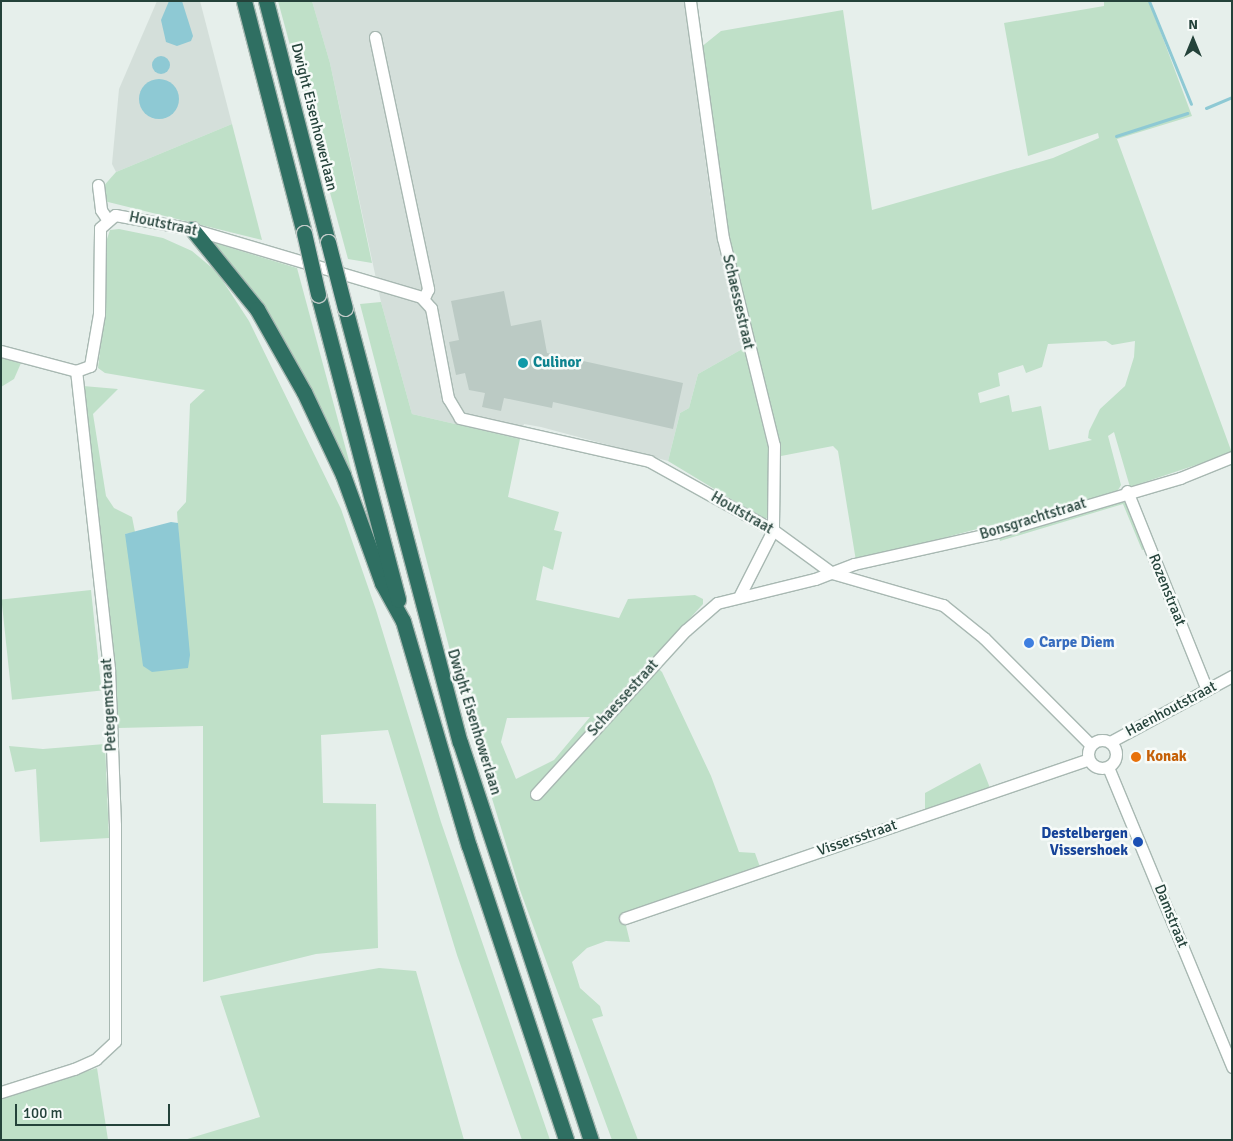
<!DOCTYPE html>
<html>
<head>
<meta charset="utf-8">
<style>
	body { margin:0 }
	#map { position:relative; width:1233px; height:1141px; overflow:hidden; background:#e6efeb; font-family:Signika,sans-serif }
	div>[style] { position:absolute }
	.built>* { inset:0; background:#d4dfda }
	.green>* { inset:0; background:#bfe0c8; transform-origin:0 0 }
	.water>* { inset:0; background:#8ec9d4 }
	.round { border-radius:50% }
	.stream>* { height:3px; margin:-1.5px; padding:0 1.5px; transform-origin:1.5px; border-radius:1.5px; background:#8ec9d4 }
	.building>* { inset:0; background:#bbcac4 }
	.roads { filter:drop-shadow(1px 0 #a8b8b2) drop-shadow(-1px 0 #a8b8b2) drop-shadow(0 1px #a8b8b2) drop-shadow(0 -1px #a8b8b2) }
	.minor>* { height:11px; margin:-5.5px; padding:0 5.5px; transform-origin:5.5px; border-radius:5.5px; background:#fff }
	.minor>.ring { margin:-5.5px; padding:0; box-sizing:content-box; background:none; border:11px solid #fff; border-radius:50% }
	.highway>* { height:15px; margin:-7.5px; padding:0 7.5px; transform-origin:7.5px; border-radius:7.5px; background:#2f6f62 }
	.bridges { filter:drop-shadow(1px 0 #c2cac8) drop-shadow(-1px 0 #c2cac8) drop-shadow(0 1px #c2cac8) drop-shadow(0 -1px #c2cac8) }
	.highway-bridge>* { height:15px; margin:-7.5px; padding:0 7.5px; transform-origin:7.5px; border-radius:7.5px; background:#2f6f62 }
	.dots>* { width:14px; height:14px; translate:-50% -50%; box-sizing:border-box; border:2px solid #f7fbf9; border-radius:50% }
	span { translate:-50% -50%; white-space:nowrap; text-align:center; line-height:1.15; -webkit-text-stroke:5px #f7fbf9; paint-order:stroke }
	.street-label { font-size:15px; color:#24423a }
	.culture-label { font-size:15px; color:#0d838f; font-weight:700 }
	.left { translate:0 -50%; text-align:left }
	.shop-label { font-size:15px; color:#366cbe; font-weight:700 }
	.food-label { font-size:15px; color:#c56008; font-weight:700 }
	.transit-label { font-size:15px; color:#164399; font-weight:700 }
	.right { translate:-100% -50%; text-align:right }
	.frame { position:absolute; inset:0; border:2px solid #24423a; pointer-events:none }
	.north { position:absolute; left:1168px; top:15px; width:50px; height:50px; -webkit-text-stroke:4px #f7fbf9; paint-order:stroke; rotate:0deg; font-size:14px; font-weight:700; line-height:20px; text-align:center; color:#24423a }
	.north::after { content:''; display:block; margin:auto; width:18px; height:22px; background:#24423a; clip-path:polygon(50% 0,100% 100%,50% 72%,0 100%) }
	.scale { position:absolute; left:15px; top:1104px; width:155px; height:22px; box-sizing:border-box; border:2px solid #24423a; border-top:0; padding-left:6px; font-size:15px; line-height:18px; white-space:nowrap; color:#24423a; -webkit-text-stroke:4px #f7fbf9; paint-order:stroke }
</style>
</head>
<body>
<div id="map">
	<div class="built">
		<i style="clip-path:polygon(157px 1px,200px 1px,232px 124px,116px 172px,112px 164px,119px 89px)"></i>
		<i style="clip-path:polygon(312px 1px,684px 1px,714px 223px,744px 348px,698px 374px,689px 408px,680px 413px,668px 461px,541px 427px,524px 424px,520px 439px,412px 414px,381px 302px,330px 63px)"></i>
	</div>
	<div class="green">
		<i style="clip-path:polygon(278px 1px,312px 1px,330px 63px,372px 263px,348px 259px)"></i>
		<i style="clip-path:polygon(evenodd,1104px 1px,1149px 1px,1192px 116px,1117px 139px,1232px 453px,1130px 487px,1114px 432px,1108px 436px,1121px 485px,1117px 492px,856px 561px,838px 451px,833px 446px,781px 456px,731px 255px,700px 48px,721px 31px,843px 10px,872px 210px,1053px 158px,1099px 138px,1098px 133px,1028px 156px,1004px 23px,1104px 6px,1104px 1px,1106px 341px,1112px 345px,1135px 341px,1134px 357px,1125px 386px,1100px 409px,1089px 431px,1088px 438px,1092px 440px,1049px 450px,1041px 406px,1012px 412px,1009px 395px,980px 403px,978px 393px,1000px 386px,998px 373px,1023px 365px,1026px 373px,1042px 367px,1048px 344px,1106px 341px)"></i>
		<i style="clip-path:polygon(232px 124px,262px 240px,104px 201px,101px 189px,116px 172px)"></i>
		<i style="clip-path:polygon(119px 229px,163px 238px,192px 251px,217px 272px,249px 321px,341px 509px,376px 610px,441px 822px,550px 1140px,522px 1140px,457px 955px,388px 730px,321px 735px,323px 803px,376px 804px,378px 948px,316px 954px,203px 982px,203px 726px,118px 728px,83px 386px,118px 389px,93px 414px,106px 496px,114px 508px,132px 517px,135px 532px,125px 534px,188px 668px,177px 512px,186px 502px,190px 404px,205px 390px,105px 373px,98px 368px,105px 307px,105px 245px,110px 230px)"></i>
		<i style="clip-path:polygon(215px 243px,297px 268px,352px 472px,348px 474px,212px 246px)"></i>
		<i style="clip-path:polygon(evenodd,381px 302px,412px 414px,520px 439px,508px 497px,559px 512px,554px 530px,562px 532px,553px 570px,543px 566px,536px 600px,619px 618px,628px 599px,695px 595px,703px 599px,703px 604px,651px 661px,662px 672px,711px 776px,739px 852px,755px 853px,760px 867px,623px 913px,630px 942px,606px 941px,587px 948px,572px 962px,580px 988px,600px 1006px,603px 1016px,592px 1019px,638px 1140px,612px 1140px,520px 890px,468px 720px,360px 304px,381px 302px,590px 717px,554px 760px,516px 779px,501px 742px,507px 718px,590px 717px)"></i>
		<i style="clip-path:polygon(744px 348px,769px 451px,769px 517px,764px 519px,668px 461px,680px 413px,689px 408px,698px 374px)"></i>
		<i style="clip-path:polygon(1px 358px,21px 363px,14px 379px,1px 387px)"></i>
		<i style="clip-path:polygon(1125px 499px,1145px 549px,1142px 550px,1123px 504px,1000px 541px,998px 535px)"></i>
		<i style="left:91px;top:590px;width:101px;height:90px;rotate:84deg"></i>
		<i style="clip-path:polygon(105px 744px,109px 838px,40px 842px,36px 769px,15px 772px,9px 746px,43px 749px)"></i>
		<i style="clip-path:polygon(980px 763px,990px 788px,925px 810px,925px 793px)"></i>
		<i style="clip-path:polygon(379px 968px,416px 971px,464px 1140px,184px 1140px,260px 1117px,220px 996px)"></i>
		<i style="clip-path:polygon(97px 1068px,108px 1140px,1px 1140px,1px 1098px)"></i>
	</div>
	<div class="water">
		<i style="clip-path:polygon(169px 1px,182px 1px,193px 36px,191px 41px,177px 46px,166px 42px,161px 20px)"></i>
		<i class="round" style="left:152px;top:56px;width:18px;height:18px"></i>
		<i class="round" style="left:139px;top:79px;width:40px;height:40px"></i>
		<i style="clip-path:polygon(171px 522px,178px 523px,190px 655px,188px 668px,152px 672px,143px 666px,125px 534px)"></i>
	</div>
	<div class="stream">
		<i style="left:1149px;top:1px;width:111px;rotate:67.8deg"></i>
		<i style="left:1206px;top:108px;width:28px;rotate:-23deg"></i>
		<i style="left:1116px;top:136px;width:75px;rotate:-17.9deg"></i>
	</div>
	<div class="building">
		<i style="clip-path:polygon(504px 291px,511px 326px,541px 320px,547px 353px,683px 383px,673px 429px,553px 402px,552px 408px,504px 398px,501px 411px,482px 407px,485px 393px,469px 390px,465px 373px,456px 375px,449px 342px,459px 340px,451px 301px)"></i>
	</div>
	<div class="roads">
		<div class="minor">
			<i style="left:690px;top:1px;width:239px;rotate:82.1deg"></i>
			<i style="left:723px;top:238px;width:213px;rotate:76.2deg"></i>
			<i style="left:774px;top:445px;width:85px;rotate:90.7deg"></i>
			<i style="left:773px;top:530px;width:73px;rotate:116.9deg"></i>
			<i style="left:375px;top:37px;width:258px;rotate:78.1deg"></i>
			<i style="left:428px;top:289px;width:10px;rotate:114deg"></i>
			<i style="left:98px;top:185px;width:25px;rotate:83deg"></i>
			<i style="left:101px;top:210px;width:11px;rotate:56deg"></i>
			<i style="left:1px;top:351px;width:78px;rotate:14.9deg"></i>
			<i style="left:76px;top:371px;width:15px;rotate:-20deg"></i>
			<i style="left:90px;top:366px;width:53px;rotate:-80.2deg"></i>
			<i style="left:99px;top:314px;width:86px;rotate:-89.3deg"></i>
			<i style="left:100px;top:228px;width:20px;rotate:-41deg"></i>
			<i style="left:115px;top:215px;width:78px;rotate:10.3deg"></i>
			<i style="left:192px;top:229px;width:239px;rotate:16.5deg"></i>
			<i style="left:421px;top:297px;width:15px;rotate:48deg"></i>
			<i style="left:431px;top:308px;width:92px;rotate:79.3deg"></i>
			<i style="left:448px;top:398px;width:23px;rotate:59deg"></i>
			<i style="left:460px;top:418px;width:194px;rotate:12.8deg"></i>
			<i style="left:649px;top:461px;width:142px;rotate:29.1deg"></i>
			<i style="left:773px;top:530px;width:73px;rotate:36.1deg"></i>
			<i style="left:832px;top:573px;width:116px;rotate:16.1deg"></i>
			<i style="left:943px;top:605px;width:53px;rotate:38.8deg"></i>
			<i style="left:984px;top:638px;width:151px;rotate:45deg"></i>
			<i style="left:1127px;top:491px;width:214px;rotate:68.1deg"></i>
			<i class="ring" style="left:1088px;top:740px;width:17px;height:17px"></i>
			<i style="left:1110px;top:742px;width:139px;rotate:-28.4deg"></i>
			<i style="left:1108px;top:767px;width:325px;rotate:67.5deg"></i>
			<i style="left:536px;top:794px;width:222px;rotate:-47.6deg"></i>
			<i style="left:686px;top:630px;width:41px;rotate:-41.1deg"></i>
			<i style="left:717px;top:603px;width:101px;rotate:-13.8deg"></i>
			<i style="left:815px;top:579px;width:42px;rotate:-21deg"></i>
			<i style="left:854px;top:564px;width:147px;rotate:-12.6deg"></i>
			<i style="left:997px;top:532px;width:191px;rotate:-16.4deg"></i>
			<i style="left:1180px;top:478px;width:56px;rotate:-22deg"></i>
			<i style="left:625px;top:918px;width:490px;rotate:-18.9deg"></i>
			<i style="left:1px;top:1092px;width:77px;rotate:-17.5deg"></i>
			<i style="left:74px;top:1069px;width:24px;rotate:-24deg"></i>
			<i style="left:96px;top:1059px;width:26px;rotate:-43deg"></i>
			<i style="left:115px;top:1041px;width:216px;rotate:-90deg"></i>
			<i style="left:115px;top:825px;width:156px;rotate:-92.2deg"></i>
			<i style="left:109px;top:669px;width:300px;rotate:-96.3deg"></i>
		</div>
		<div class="highway">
			<i style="left:244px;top:1px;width:240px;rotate:75.5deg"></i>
			<i style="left:266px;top:1px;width:249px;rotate:75.6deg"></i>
			<i style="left:192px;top:229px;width:103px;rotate:50.9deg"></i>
			<i style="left:257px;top:309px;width:95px;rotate:60.5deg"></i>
			<i style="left:304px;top:392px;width:92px;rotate:64.8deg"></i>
			<i style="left:343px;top:475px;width:115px;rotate:70.1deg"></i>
			<i style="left:382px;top:583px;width:43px;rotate:61.1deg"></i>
			<i style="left:403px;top:621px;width:234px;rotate:73.7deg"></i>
			<i style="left:469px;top:846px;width:310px;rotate:71.7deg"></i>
			<i style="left:318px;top:294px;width:316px;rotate:75.3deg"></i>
			<i style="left:345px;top:308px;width:449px;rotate:75.2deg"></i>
			<i style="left:460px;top:742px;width:419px;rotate:71.8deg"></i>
		</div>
	</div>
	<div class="bridges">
		<div class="highway-bridge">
			<i style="left:304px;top:233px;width:63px;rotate:77.1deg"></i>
			<i style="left:328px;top:242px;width:68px;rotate:75.6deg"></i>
		</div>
	</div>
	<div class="dots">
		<i style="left:523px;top:363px;background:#0f9aa8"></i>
		<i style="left:1029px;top:643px;background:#3f7fe0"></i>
		<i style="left:1136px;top:757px;background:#e8710a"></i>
		<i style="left:1138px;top:842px;background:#1a4fb4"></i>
	</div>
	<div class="street-label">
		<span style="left:314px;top:117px;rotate:76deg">Dwight Eisenhowerlaan</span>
		<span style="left:163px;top:224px;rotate:12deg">Houtstraat</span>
		<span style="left:738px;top:302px;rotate:77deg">Schaessestraat</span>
		<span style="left:742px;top:513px;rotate:30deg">Houtstraat</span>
		<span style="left:1033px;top:519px;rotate:-17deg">Bonsgrachtstraat</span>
		<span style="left:1167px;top:590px;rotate:68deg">Rozenstraat</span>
		<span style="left:623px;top:698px;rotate:-48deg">Schaessestraat</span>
		<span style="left:109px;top:705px;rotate:-93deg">Petegemstraat</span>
		<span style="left:1171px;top:709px;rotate:-28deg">Haenhoutstraat</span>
		<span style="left:474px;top:722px;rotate:73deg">Dwight Eisenhowerlaan</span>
		<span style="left:857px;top:838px;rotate:-19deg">Vissersstraat</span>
		<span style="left:1171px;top:916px;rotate:68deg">Damstraat</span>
	</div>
	<div class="culture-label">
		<span class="left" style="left:533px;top:363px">Culinor</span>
	</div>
	<div class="shop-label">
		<span class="left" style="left:1039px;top:643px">Carpe Diem</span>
	</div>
	<div class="food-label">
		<span class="left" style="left:1146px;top:757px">Konak</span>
	</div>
	<div class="transit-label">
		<span class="right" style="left:1128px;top:842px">Destelbergen<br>Vissershoek</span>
	</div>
	<div class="frame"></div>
	<div class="north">N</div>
	<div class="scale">100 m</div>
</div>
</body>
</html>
